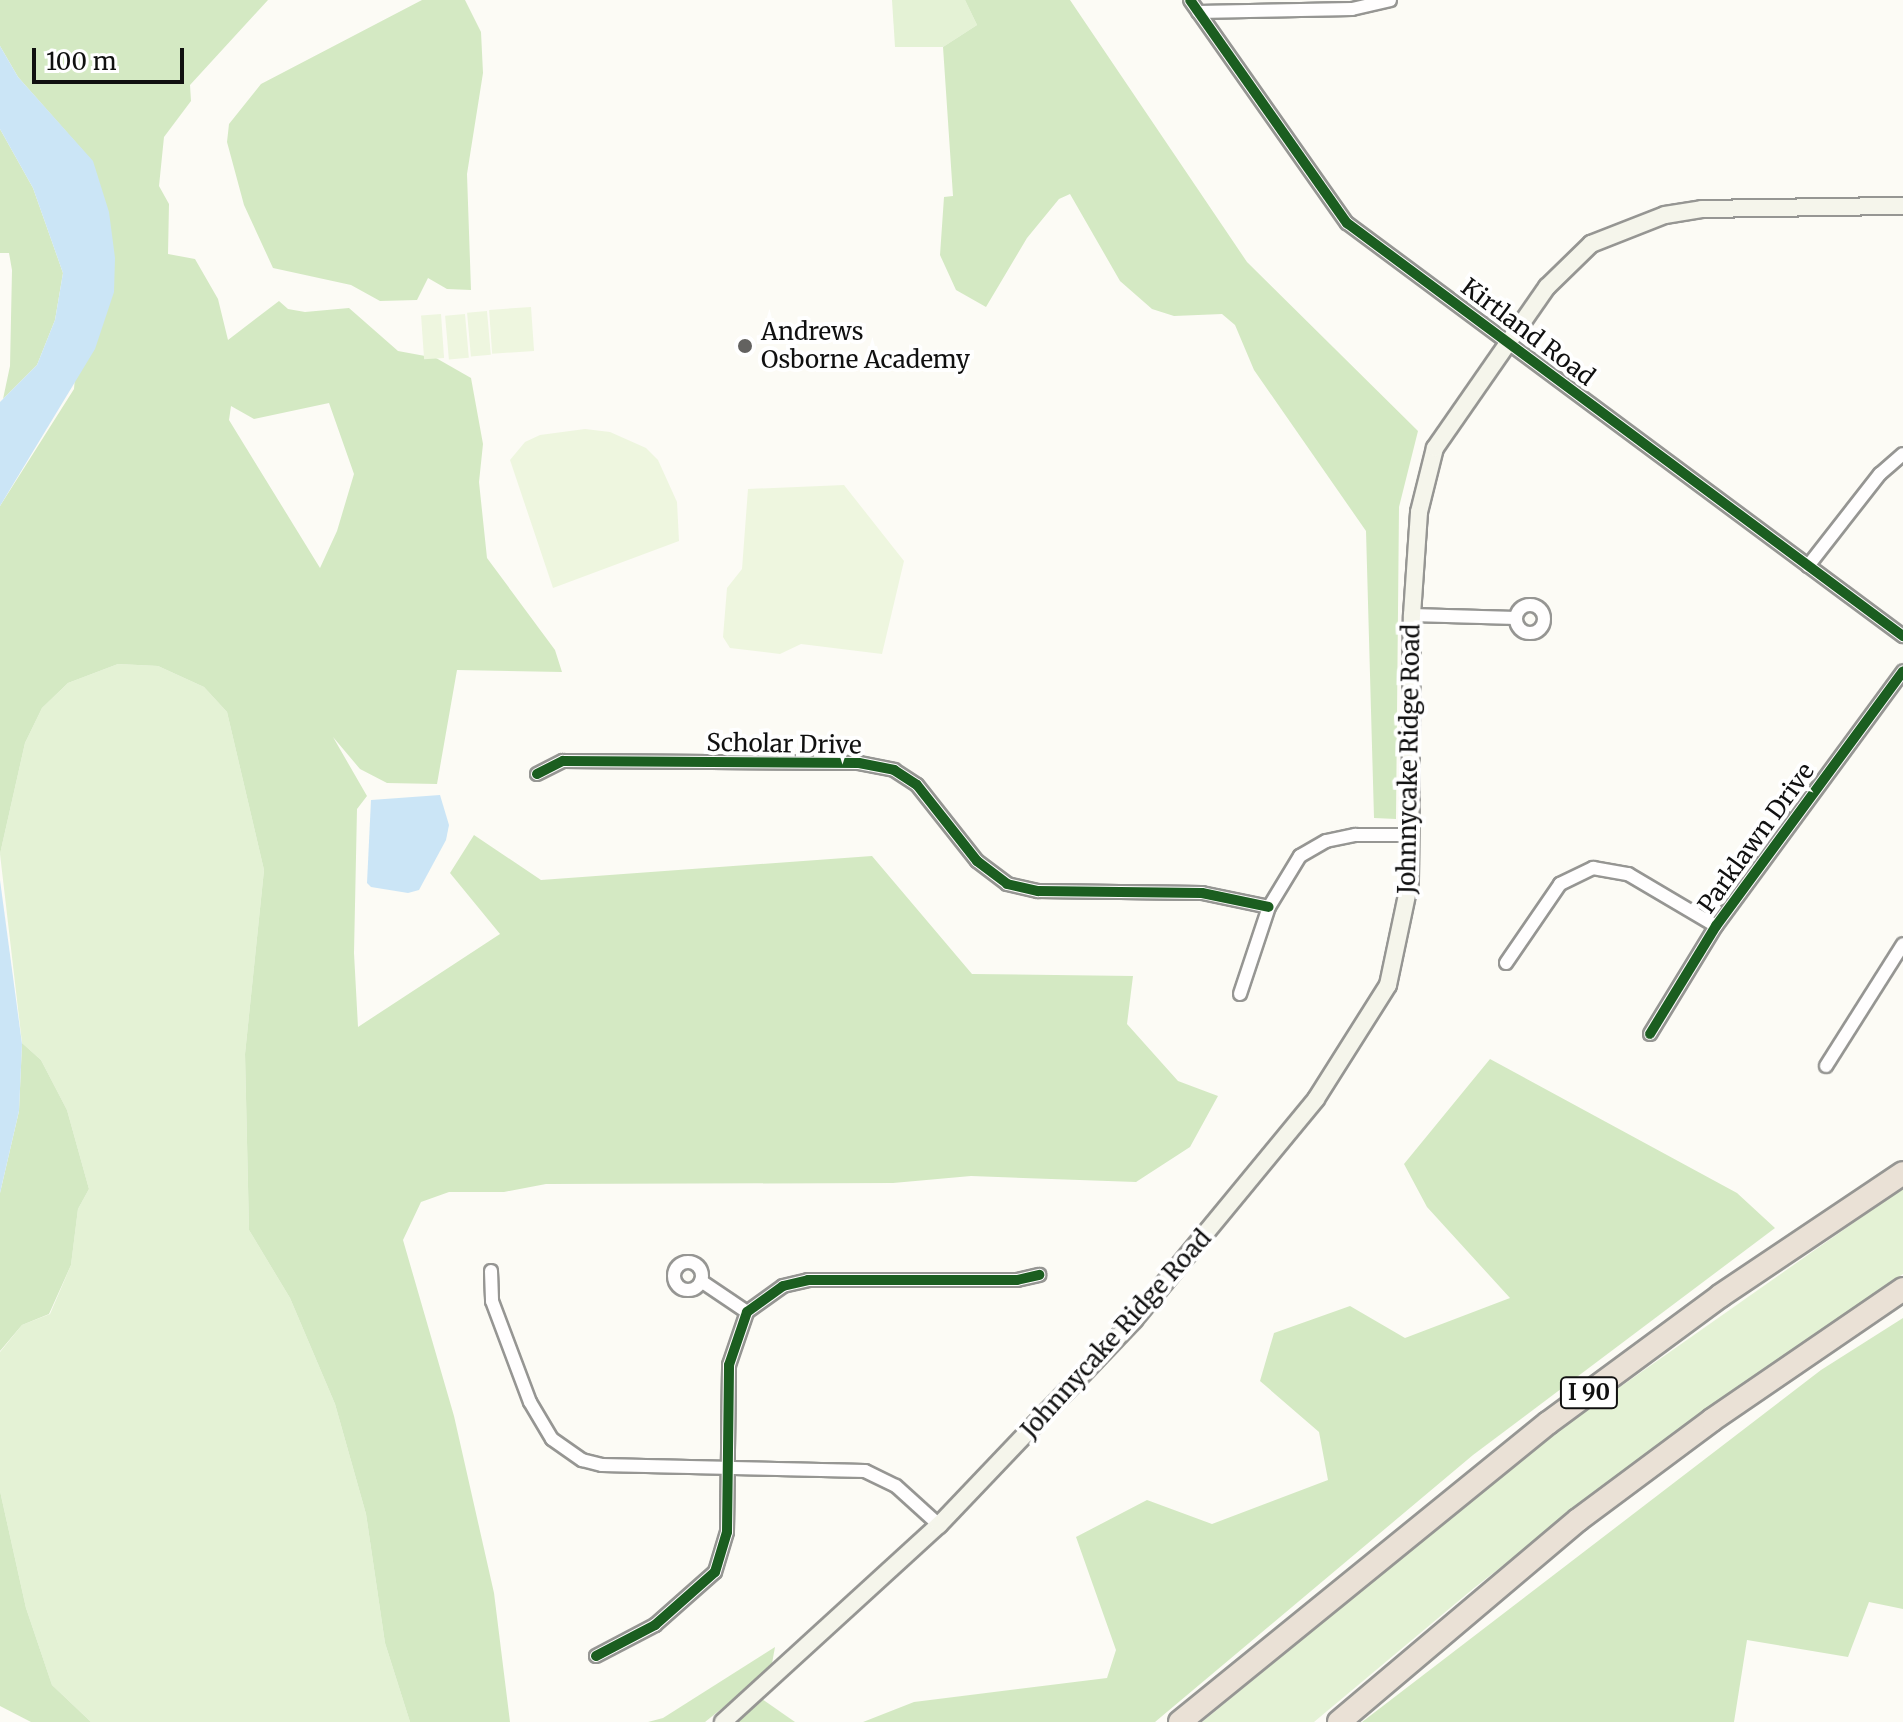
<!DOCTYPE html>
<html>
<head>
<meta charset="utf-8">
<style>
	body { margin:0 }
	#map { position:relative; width:1903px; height:1722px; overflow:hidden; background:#fcfbf5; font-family:Merriweather,serif }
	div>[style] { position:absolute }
	.green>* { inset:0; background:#e4f2d5 }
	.forest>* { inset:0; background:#d4e9c3 }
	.pitch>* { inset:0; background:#eef6df; transform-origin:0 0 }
	.water>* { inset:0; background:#cbe5f6 }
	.roads { filter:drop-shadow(2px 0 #969693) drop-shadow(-2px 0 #969693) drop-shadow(0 2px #969693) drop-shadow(0 -2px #969693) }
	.street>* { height:12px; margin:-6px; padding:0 6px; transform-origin:6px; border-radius:6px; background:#fffefe }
	.street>.ring { margin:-6px; padding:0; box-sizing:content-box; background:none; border:12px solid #fffefe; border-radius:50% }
	.secondary>* { height:16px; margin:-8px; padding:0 8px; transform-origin:8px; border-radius:8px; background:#f5f5eb }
	.highway>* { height:22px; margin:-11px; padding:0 11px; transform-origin:11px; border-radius:11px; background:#eae1d6 }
	.cycleway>* { height:10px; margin:-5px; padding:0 5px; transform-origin:5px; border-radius:5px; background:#1b5e20 }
	.dots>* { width:22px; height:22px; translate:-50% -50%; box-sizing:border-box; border:4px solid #fff; border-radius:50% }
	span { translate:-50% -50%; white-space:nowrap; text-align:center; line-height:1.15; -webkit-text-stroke:8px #fff; paint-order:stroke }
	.shield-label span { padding:2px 6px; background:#fff; border:2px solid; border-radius:6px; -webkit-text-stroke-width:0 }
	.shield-label { font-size:22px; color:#101010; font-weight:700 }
	.poi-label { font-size:24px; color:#101010 }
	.left { translate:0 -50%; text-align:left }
	.street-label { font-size:24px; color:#101010 }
	.scale { position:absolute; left:32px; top:48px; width:152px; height:36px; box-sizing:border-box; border:4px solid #101010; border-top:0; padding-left:10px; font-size:24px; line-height:28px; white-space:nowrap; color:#101010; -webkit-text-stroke:6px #fff; paint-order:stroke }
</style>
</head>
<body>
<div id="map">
	<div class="green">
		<i style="clip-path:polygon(892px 0,965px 0,977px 25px,943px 47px,895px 47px)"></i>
		<i style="clip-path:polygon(118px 664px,158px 666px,204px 687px,227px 712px,264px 870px,245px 1054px,249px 1230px,290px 1298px,335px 1404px,366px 1514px,385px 1643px,410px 1722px,91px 1722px,52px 1685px,26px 1608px,0 1491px,0 1352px,22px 1325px,50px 1314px,71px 1265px,78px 1209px,89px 1189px,67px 1110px,41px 1060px,22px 1043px,0 854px,25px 743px,42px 708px,68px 683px)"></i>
		<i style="clip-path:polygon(1903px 1188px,1903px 1274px,1665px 1440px,1474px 1588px,1314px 1722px,1202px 1722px,1546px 1439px)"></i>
	</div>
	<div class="forest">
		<i style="clip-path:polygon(evenodd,0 0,268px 0,190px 85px,191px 101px,164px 137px,159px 186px,169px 204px,168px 254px,195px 259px,218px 299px,228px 340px,279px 301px,288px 309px,305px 312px,349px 308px,398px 351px,436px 358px,471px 378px,483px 444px,479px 482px,487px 558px,555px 650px,562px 672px,457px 670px,437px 784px,387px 783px,360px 769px,333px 737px,367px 796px,357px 809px,354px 953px,358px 1027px,500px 934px,450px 873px,474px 835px,541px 880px,872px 856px,972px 974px,1133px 976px,1127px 1024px,1178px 1081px,1218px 1096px,1190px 1147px,1136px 1182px,971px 1176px,893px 1183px,546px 1184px,504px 1192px,449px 1192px,421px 1202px,403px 1240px,454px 1416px,494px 1593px,510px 1722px,410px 1722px,385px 1643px,366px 1514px,335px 1404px,290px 1298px,249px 1230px,245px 1054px,264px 870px,227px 712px,204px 687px,158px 666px,118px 664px,68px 683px,42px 708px,25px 743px,0 854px,0 506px,74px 389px,93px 162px,18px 77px,0 46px,0 0,329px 403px,354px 474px,337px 531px,320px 568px,229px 420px,231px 406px,254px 419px,329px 403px)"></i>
		<i style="clip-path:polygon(422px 0,465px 0,481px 32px,483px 73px,467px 174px,471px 290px,447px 289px,428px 278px,417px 300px,380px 301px,351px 285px,273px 268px,244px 205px,227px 142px,229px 124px,261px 84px)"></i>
		<i style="clip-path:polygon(965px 0,1070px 0,1247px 262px,1418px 431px,1399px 507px,1396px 819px,1374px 818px,1366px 531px,1254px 370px,1235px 325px,1222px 314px,1174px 316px,1152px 309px,1120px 281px,1070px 194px,1059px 199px,1027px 238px,986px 307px,956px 290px,940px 255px,944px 197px,953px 196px,943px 47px,977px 25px)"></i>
		<i style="clip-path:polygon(0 129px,33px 188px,63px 273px,55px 320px,37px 365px,3px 399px,10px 366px,12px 270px,9px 253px,0 253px)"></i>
		<i style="clip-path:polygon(22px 1043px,41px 1060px,67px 1110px,89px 1189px,78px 1209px,71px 1265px,49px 1314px,22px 1325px,0 1351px,0 1193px,19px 1111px)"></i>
		<i style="clip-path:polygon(1490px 1059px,1737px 1193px,1775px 1228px,1473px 1455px,1155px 1722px,863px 1722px,914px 1702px,1107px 1678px,1116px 1650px,1076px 1537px,1147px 1500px,1212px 1524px,1328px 1480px,1319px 1432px,1260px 1381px,1274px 1333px,1350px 1306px,1405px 1338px,1510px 1298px,1427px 1207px,1404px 1164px)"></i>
		<i style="clip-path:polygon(1903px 1318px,1903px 1609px,1869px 1602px,1848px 1657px,1747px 1640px,1734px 1722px,1362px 1722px,1821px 1370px)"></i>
		<i style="clip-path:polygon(0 1491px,26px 1608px,52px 1685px,91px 1722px,31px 1722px,0 1706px)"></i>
		<i style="clip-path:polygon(775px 1647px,771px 1669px,705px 1722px,648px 1722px,663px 1718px)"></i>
		<i style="clip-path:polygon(759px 1697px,795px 1722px,734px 1722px)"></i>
	</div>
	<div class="pitch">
		<i style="left:531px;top:307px;width:44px;height:42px;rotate:86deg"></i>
		<i style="left:487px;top:311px;width:44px;height:20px;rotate:85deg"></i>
		<i style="left:441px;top:314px;width:44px;height:20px;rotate:86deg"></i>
		<i style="left:465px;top:314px;width:44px;height:20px;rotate:85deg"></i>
		<i style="clip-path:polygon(585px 429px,610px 432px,646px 448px,658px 460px,677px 502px,679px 541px,553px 588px,510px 460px,525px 442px,540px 435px)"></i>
		<i style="clip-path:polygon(844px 485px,904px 561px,882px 654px,801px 644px,780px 654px,730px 648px,723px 637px,727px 588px,742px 569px,748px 489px)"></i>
	</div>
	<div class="water">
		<i style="clip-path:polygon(0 46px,18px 77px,93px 161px,109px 212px,115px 258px,114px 292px,95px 349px,0 506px,0 402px,37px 365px,55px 320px,63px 273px,33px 188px,0 129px)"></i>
		<i style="clip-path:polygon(440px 795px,449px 825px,446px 840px,419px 890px,408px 893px,371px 887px,367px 883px,371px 800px)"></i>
		<i style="clip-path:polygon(0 880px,22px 1044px,19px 1111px,0 1193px)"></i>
	</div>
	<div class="roads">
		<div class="street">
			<i style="left:1190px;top:0;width:273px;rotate:54.9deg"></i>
			<i style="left:1347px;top:223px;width:693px;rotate:36.61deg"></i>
			<i style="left:1198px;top:12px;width:154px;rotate:-1.1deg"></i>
			<i style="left:1352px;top:9px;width:39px;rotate:-13deg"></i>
			<i style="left:1808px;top:566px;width:117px;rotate:-52deg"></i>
			<i style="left:1880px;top:474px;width:30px;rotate:-41deg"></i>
			<i class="ring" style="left:1516px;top:605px;width:16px;height:16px"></i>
			<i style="left:1412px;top:615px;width:104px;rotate:1.7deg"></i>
			<i style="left:537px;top:774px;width:29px;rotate:-27deg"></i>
			<i style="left:563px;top:761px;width:296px;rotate:0.4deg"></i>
			<i style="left:859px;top:763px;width:36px;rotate:11deg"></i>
			<i style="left:894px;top:770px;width:27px;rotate:33deg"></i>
			<i style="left:917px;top:785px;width:97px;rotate:51.7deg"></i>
			<i style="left:977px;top:861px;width:38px;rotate:37deg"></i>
			<i style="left:1007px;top:884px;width:32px;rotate:13deg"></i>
			<i style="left:1038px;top:891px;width:164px;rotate:0.7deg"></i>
			<i style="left:1202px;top:893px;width:68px;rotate:11.8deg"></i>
			<i style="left:1506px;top:963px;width:96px;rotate:-55.6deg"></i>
			<i style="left:1560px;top:884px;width:37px;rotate:-26deg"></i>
			<i style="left:1593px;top:868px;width:36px;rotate:10deg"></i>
			<i style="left:1628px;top:874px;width:102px;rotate:30.6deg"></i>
			<i style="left:1240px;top:994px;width:92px;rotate:-71.6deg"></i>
			<i style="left:1269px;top:907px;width:60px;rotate:-58.7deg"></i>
			<i style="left:1300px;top:856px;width:30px;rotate:-30deg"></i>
			<i style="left:1326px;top:841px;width:30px;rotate:-12deg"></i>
			<i style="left:1355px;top:835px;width:56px"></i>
			<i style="left:1650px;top:1034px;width:127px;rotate:-58.6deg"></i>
			<i style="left:1716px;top:926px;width:316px;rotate:-53.7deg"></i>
			<i style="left:1826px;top:1066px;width:144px;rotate:-57.7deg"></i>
			<i class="ring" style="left:674px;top:1262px;width:16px;height:16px"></i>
			<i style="left:491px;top:1271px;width:30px;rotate:88deg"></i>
			<i style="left:492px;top:1301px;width:108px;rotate:69.4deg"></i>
			<i style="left:530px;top:1402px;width:43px;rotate:59.3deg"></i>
			<i style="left:552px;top:1439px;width:37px;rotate:35deg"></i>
			<i style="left:582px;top:1460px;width:21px;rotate:14deg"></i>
			<i style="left:602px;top:1465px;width:263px;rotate:1.3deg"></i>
			<i style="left:865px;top:1471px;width:34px;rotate:26deg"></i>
			<i style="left:896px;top:1486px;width:58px;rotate:42.2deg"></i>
			<i style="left:701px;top:1281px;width:55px;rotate:34deg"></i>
			<i style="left:596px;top:1656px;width:67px;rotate:-27.7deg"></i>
			<i style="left:655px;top:1625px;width:80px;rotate:-41.5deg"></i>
			<i style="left:715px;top:1572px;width:42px;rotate:-73.3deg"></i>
			<i style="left:727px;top:1532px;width:167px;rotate:-89.3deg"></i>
			<i style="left:729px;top:1365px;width:56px;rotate:-71.2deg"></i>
			<i style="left:747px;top:1312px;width:44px;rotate:-35.8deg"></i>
			<i style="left:783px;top:1286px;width:26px;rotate:-13deg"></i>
			<i style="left:808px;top:1280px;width:209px"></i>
			<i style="left:1017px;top:1280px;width:23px;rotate:-13deg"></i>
		</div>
		<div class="secondary">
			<i style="left:723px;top:1722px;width:292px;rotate:-42.4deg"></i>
			<i style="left:939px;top:1525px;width:283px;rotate:-46.4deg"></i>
			<i style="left:1134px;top:1320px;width:286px;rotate:-50.5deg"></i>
			<i style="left:1316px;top:1099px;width:135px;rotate:-57.7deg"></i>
			<i style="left:1388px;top:985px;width:106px;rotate:-78.1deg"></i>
			<i style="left:1410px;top:881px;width:266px;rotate:-89.6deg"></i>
			<i style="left:1412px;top:615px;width:103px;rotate:-86.1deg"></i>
			<i style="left:1419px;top:512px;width:66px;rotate:-76deg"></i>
			<i style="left:1435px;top:448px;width:196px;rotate:-55.2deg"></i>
			<i style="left:1547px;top:287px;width:62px;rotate:-44.3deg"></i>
			<i style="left:1591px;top:244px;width:79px;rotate:-21.4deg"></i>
			<i style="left:1665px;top:215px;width:37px;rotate:-9deg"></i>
			<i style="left:1702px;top:209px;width:201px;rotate:-0.9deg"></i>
		</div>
		<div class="highway">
			<i style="left:1180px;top:1722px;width:474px;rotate:-39.1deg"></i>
			<i style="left:1548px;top:1423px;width:214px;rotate:-36.4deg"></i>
			<i style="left:1720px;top:1296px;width:220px;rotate:-33.9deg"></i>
			<i style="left:1339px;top:1722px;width:313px;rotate:-40.2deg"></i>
			<i style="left:1578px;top:1520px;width:167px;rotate:-36.7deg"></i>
			<i style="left:1712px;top:1420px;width:232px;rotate:-34.4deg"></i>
		</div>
	</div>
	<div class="cycleway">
		<i style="left:1190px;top:0;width:273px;rotate:54.9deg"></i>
		<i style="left:1347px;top:223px;width:693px;rotate:36.61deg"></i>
		<i style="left:537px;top:774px;width:29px;rotate:-27deg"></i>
		<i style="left:563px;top:761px;width:296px;rotate:0.4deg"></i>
		<i style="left:859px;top:763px;width:36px;rotate:11deg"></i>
		<i style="left:894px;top:770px;width:27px;rotate:33deg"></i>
		<i style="left:917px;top:785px;width:97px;rotate:51.7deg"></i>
		<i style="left:977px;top:861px;width:38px;rotate:37deg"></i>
		<i style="left:1007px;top:884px;width:32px;rotate:13deg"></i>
		<i style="left:1038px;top:891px;width:164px;rotate:0.7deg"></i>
		<i style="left:1202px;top:893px;width:68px;rotate:11.8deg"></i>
		<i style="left:1650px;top:1034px;width:127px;rotate:-58.6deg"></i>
		<i style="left:1716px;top:926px;width:316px;rotate:-53.7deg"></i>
		<i style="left:596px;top:1656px;width:67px;rotate:-27.7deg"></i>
		<i style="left:655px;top:1625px;width:80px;rotate:-41.5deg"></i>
		<i style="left:715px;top:1572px;width:42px;rotate:-73.3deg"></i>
		<i style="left:727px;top:1532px;width:167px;rotate:-89.3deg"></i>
		<i style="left:729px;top:1365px;width:56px;rotate:-71.2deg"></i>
		<i style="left:747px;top:1312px;width:44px;rotate:-35.8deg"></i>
		<i style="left:783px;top:1286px;width:26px;rotate:-13deg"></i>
		<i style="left:808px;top:1280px;width:209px"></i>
		<i style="left:1017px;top:1280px;width:23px;rotate:-13deg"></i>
	</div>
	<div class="dots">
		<i style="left:745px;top:346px;background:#636260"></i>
	</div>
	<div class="shield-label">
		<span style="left:1589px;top:1393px">I 90</span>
	</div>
	<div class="poi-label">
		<span class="left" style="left:761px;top:346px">Andrews<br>Osborne Academy</span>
	</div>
	<div class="street-label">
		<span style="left:1528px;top:332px;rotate:37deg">Kirtland Road</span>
		<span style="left:784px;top:744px;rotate:1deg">Scholar Drive</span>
		<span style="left:1409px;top:759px;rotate:-89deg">Johnnycake Ridge Road</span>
		<span style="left:1756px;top:838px;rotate:-54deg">Parklawn Drive</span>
		<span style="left:1116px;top:1334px;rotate:-48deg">Johnnycake Ridge Road</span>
	</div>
	<div class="scale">100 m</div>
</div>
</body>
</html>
